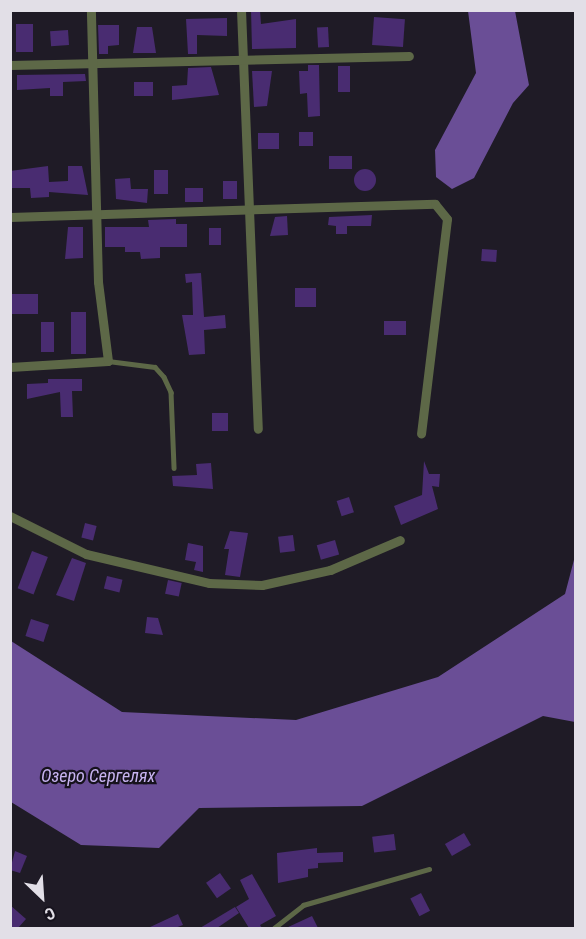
<!DOCTYPE html>
<html>
<head>
<meta charset="utf-8">
<style>
	body { margin:0 }
	#map { position:relative; width:586px; height:939px; overflow:hidden; background:#1f1b26; font-family:"Roboto Condensed",sans-serif }
	div>[style] { position:absolute }
	.water>* { inset:0; background:#6a4e96 }
	.building>* { inset:0; background:#492c71; transform-origin:0 0 }
	.round { border-radius:50% }
	.service>* { height:4.5px; margin:-2.25px; padding:0 2.25px; transform-origin:2.25px; border-radius:2.25px; background:#5d6847 }
	.minor>* { height:9px; margin:-4.5px; padding:0 4.5px; transform-origin:4.5px; border-radius:4.5px; background:#5d6847 }
	span { translate:-50% -50%; white-space:nowrap; text-align:center; line-height:1.15; -webkit-text-stroke:4.5px #16121d; paint-order:stroke }
	.water-label { font-size:18px; color:#c7b3f0; font-style:italic }
	.frame { position:absolute; inset:0; border:12px solid #e2dfe7; pointer-events:none }
	.north { position:absolute; left:12px; top:867px; width:60px; height:60px; -webkit-text-stroke:4px #16121d; paint-order:stroke; rotate:155deg; font-size:16px; font-weight:700; line-height:24px; text-align:center; color:#e2dfe7 }
	.north::after { content:''; display:block; margin:auto; width:21px; height:27px; background:#e2dfe7; clip-path:polygon(50% 0,100% 100%,50% 72%,0 100%) }
</style>
</head>
<body>
<div id="map">
	<div class="water">
		<i style="clip-path:polygon(468px 11px,515px 11px,529px 85px,513px 103px,474px 178px,452px 189px,436px 177px,435px 150px,476px 73px)"></i>
		<i style="clip-path:polygon(575px 556px,575px 722px,543px 716px,362px 806px,199px 808px,159px 848px,81px 845px,11px 802px,11px 641px,122px 712px,296px 720px,438px 677px,565px 594px)"></i>
	</div>
	<div class="building">
		<i style="clip-path:polygon(251px 10px,260px 10px,261px 24px,296px 19px,296px 48px,252px 49px)"></i>
		<i style="left:374px;top:17px;width:31px;height:28px;rotate:4deg"></i>
		<i style="clip-path:polygon(227px 18px,227px 36px,197px 35px,197px 54px,188px 54px,186px 19px)"></i>
		<i style="left:16px;top:24px;width:17px;height:28px"></i>
		<i style="clip-path:polygon(98px 25px,119px 25px,119px 45px,108px 46px,108px 54px,99px 54px)"></i>
		<i style="clip-path:polygon(137px 27px,152px 27px,156px 53px,133px 53px)"></i>
		<i style="left:328px;top:27px;width:20px;height:11px;rotate:87deg"></i>
		<i style="left:68px;top:30px;width:15px;height:18px;rotate:86deg"></i>
		<i style="clip-path:polygon(308px 65px,319px 65px,320px 116px,308px 117px,307px 93px,300px 94px,299px 71px,308px 71px)"></i>
		<i style="left:338px;top:66px;width:12px;height:26px"></i>
		<i style="clip-path:polygon(211px 67px,219px 95px,172px 100px,172px 86px,187px 85px,188px 68px)"></i>
		<i style="clip-path:polygon(252px 71px,272px 71px,267px 106px,254px 107px)"></i>
		<i style="clip-path:polygon(85px 74px,86px 81px,63px 82px,63px 96px,50px 96px,50px 88px,17px 90px,17px 75px)"></i>
		<i style="left:153px;top:82px;width:14px;height:19px;rotate:90deg"></i>
		<i style="left:299px;top:132px;width:14px;height:14px"></i>
		<i style="left:279px;top:133px;width:16px;height:21px;rotate:90deg"></i>
		<i style="left:329px;top:156px;width:23px;height:13px"></i>
		<i style="clip-path:polygon(48px 166px,49px 182px,68px 181px,68px 166px,82px 166px,88px 195px,49px 192px,49px 197px,31px 198px,30px 188px,10px 188px,10px 171px)"></i>
		<i class="round" style="left:354px;top:169px;width:22px;height:22px"></i>
		<i style="left:154px;top:170px;width:14px;height:24px"></i>
		<i style="clip-path:polygon(130px 178px,131px 189px,148px 189px,147px 203px,116px 199px,115px 179px)"></i>
		<i style="left:223px;top:181px;width:14px;height:18px"></i>
		<i style="left:185px;top:188px;width:18px;height:14px"></i>
		<i style="clip-path:polygon(372px 215px,371px 226px,347px 226px,347px 234px,336px 234px,336px 226px,328px 225px,329px 217px)"></i>
		<i style="clip-path:polygon(287px 216px,288px 235px,270px 236px,275px 217px)"></i>
		<i style="clip-path:polygon(176px 219px,176px 224px,187px 224px,187px 247px,160px 247px,160px 258px,141px 259px,140px 252px,125px 252px,125px 247px,105px 247px,105px 227px,149px 227px,148px 220px)"></i>
		<i style="clip-path:polygon(68px 227px,83px 227px,83px 258px,65px 259px)"></i>
		<i style="left:209px;top:228px;width:12px;height:17px"></i>
		<i style="left:482px;top:249px;width:15px;height:12px;rotate:4deg"></i>
		<i style="clip-path:polygon(201px 273px,204px 317px,225px 315px,226px 328px,204px 330px,205px 354px,189px 355px,182px 315px,193px 315px,192px 282px,186px 283px,185px 274px)"></i>
		<i style="left:295px;top:288px;width:21px;height:19px"></i>
		<i style="left:10px;top:294px;width:28px;height:20px"></i>
		<i style="left:71px;top:312px;width:15px;height:42px"></i>
		<i style="left:406px;top:321px;width:14px;height:22px;rotate:90deg"></i>
		<i style="left:41px;top:322px;width:13px;height:30px"></i>
		<i style="clip-path:polygon(48px 379px,82px 379px,82px 391px,72px 391px,73px 417px,61px 417px,60px 392px,27px 399px,27px 384px,48px 383px)"></i>
		<i style="left:212px;top:413px;width:16px;height:18px"></i>
		<i style="clip-path:polygon(424px 461px,429px 474px,440px 474px,439px 487px,432px 486px,438px 509px,401px 525px,394px 506px,422px 495px)"></i>
		<i style="clip-path:polygon(211px 463px,213px 489px,173px 486px,172px 476px,197px 475px,196px 464px)"></i>
		<i style="left:349px;top:497px;width:16px;height:13px;rotate:72deg"></i>
		<i style="left:85px;top:523px;width:12px;height:15px;rotate:14deg"></i>
		<i style="clip-path:polygon(230px 531px,248px 533px,240px 577px,225px 575px,229px 549px,224px 549px)"></i>
		<i style="left:293px;top:535px;width:16px;height:15px;rotate:83deg"></i>
		<i style="left:335px;top:540px;width:15px;height:19px;rotate:74deg"></i>
		<i style="clip-path:polygon(188px 543px,203px 546px,203px 572px,194px 570px,196px 562px,185px 560px)"></i>
		<i style="left:32px;top:551px;width:17px;height:40px;rotate:21deg"></i>
		<i style="clip-path:polygon(72px 558px,86px 563px,74px 601px,56px 595px)"></i>
		<i style="left:107px;top:576px;width:16px;height:13px;rotate:14deg"></i>
		<i style="left:168px;top:580px;width:14px;height:14px;rotate:12deg"></i>
		<i style="clip-path:polygon(147px 617px,158px 618px,163px 635px,145px 633px)"></i>
		<i style="left:31px;top:619px;width:19px;height:18px;rotate:18deg"></i>
		<i style="left:464px;top:833px;width:14px;height:22px;rotate:60deg"></i>
		<i style="left:394px;top:834px;width:16px;height:22px;rotate:83deg"></i>
		<i style="clip-path:polygon(317px 848px,317px 853px,343px 852px,343px 862px,318px 863px,318px 868px,308px 869px,308px 877px,278px 883px,277px 853px)"></i>
		<i style="clip-path:polygon(15px 851px,27px 856px,20px 873px,10px 870px)"></i>
		<i style="left:220px;top:873px;width:19px;height:17px;rotate:55deg"></i>
		<i style="clip-path:polygon(252px 874px,276px 916px,260px 925px,262px 928px,249px 928px,236px 907px,249px 899px,240px 880px)"></i>
		<i style="left:421px;top:893px;width:20px;height:12px;rotate:63deg"></i>
		<i style="clip-path:polygon(10px 905px,26px 919px,18px 928px,10px 928px)"></i>
		<i style="clip-path:polygon(235px 907px,239px 913px,217px 928px,200px 928px)"></i>
		<i style="clip-path:polygon(178px 914px,183px 925px,175px 928px,148px 928px)"></i>
		<i style="clip-path:polygon(312px 916px,318px 928px,286px 928px)"></i>
	</div>
	<div class="service">
		<i style="left:108px;top:361px;width:47px;rotate:7.3deg"></i>
		<i style="left:155px;top:367px;width:13px;rotate:48deg"></i>
		<i style="left:164px;top:377px;width:17px;rotate:65deg"></i>
		<i style="left:171px;top:392px;width:76px;rotate:87.7deg"></i>
		<i style="left:274px;top:928px;width:37px;rotate:-38deg"></i>
		<i style="left:303px;top:905px;width:131px;rotate:-15.9deg"></i>
	</div>
	<div class="minor">
		<i style="left:241px;top:10px;width:419px;rotate:87.7deg"></i>
		<i style="left:10px;top:65px;width:399px;rotate:-1.3deg"></i>
		<i style="left:10px;top:217px;width:425px;rotate:-1.8deg"></i>
		<i style="left:435px;top:204px;width:19px;rotate:51deg"></i>
		<i style="left:447px;top:219px;width:216px;rotate:96.9deg"></i>
		<i style="left:10px;top:367px;width:98px;rotate:-3.5deg"></i>
		<i style="left:108px;top:361px;width:80px;rotate:-97.2deg"></i>
		<i style="left:98px;top:282px;width:272px;rotate:-91.5deg"></i>
		<i style="left:10px;top:516px;width:85px;rotate:26.6deg"></i>
		<i style="left:86px;top:554px;width:126px;rotate:13.3deg"></i>
		<i style="left:209px;top:583px;width:53px;rotate:2.2deg"></i>
		<i style="left:262px;top:585px;width:70px;rotate:-12.4deg"></i>
		<i style="left:330px;top:570px;width:76px;rotate:-23.2deg"></i>
	</div>
	<div class="water-label">
		<span style="left:98px;top:776px">Озеро Сергелях</span>
	</div>
	<div class="frame"></div>
	<div class="north">С</div>
</div>
</body>
</html>
